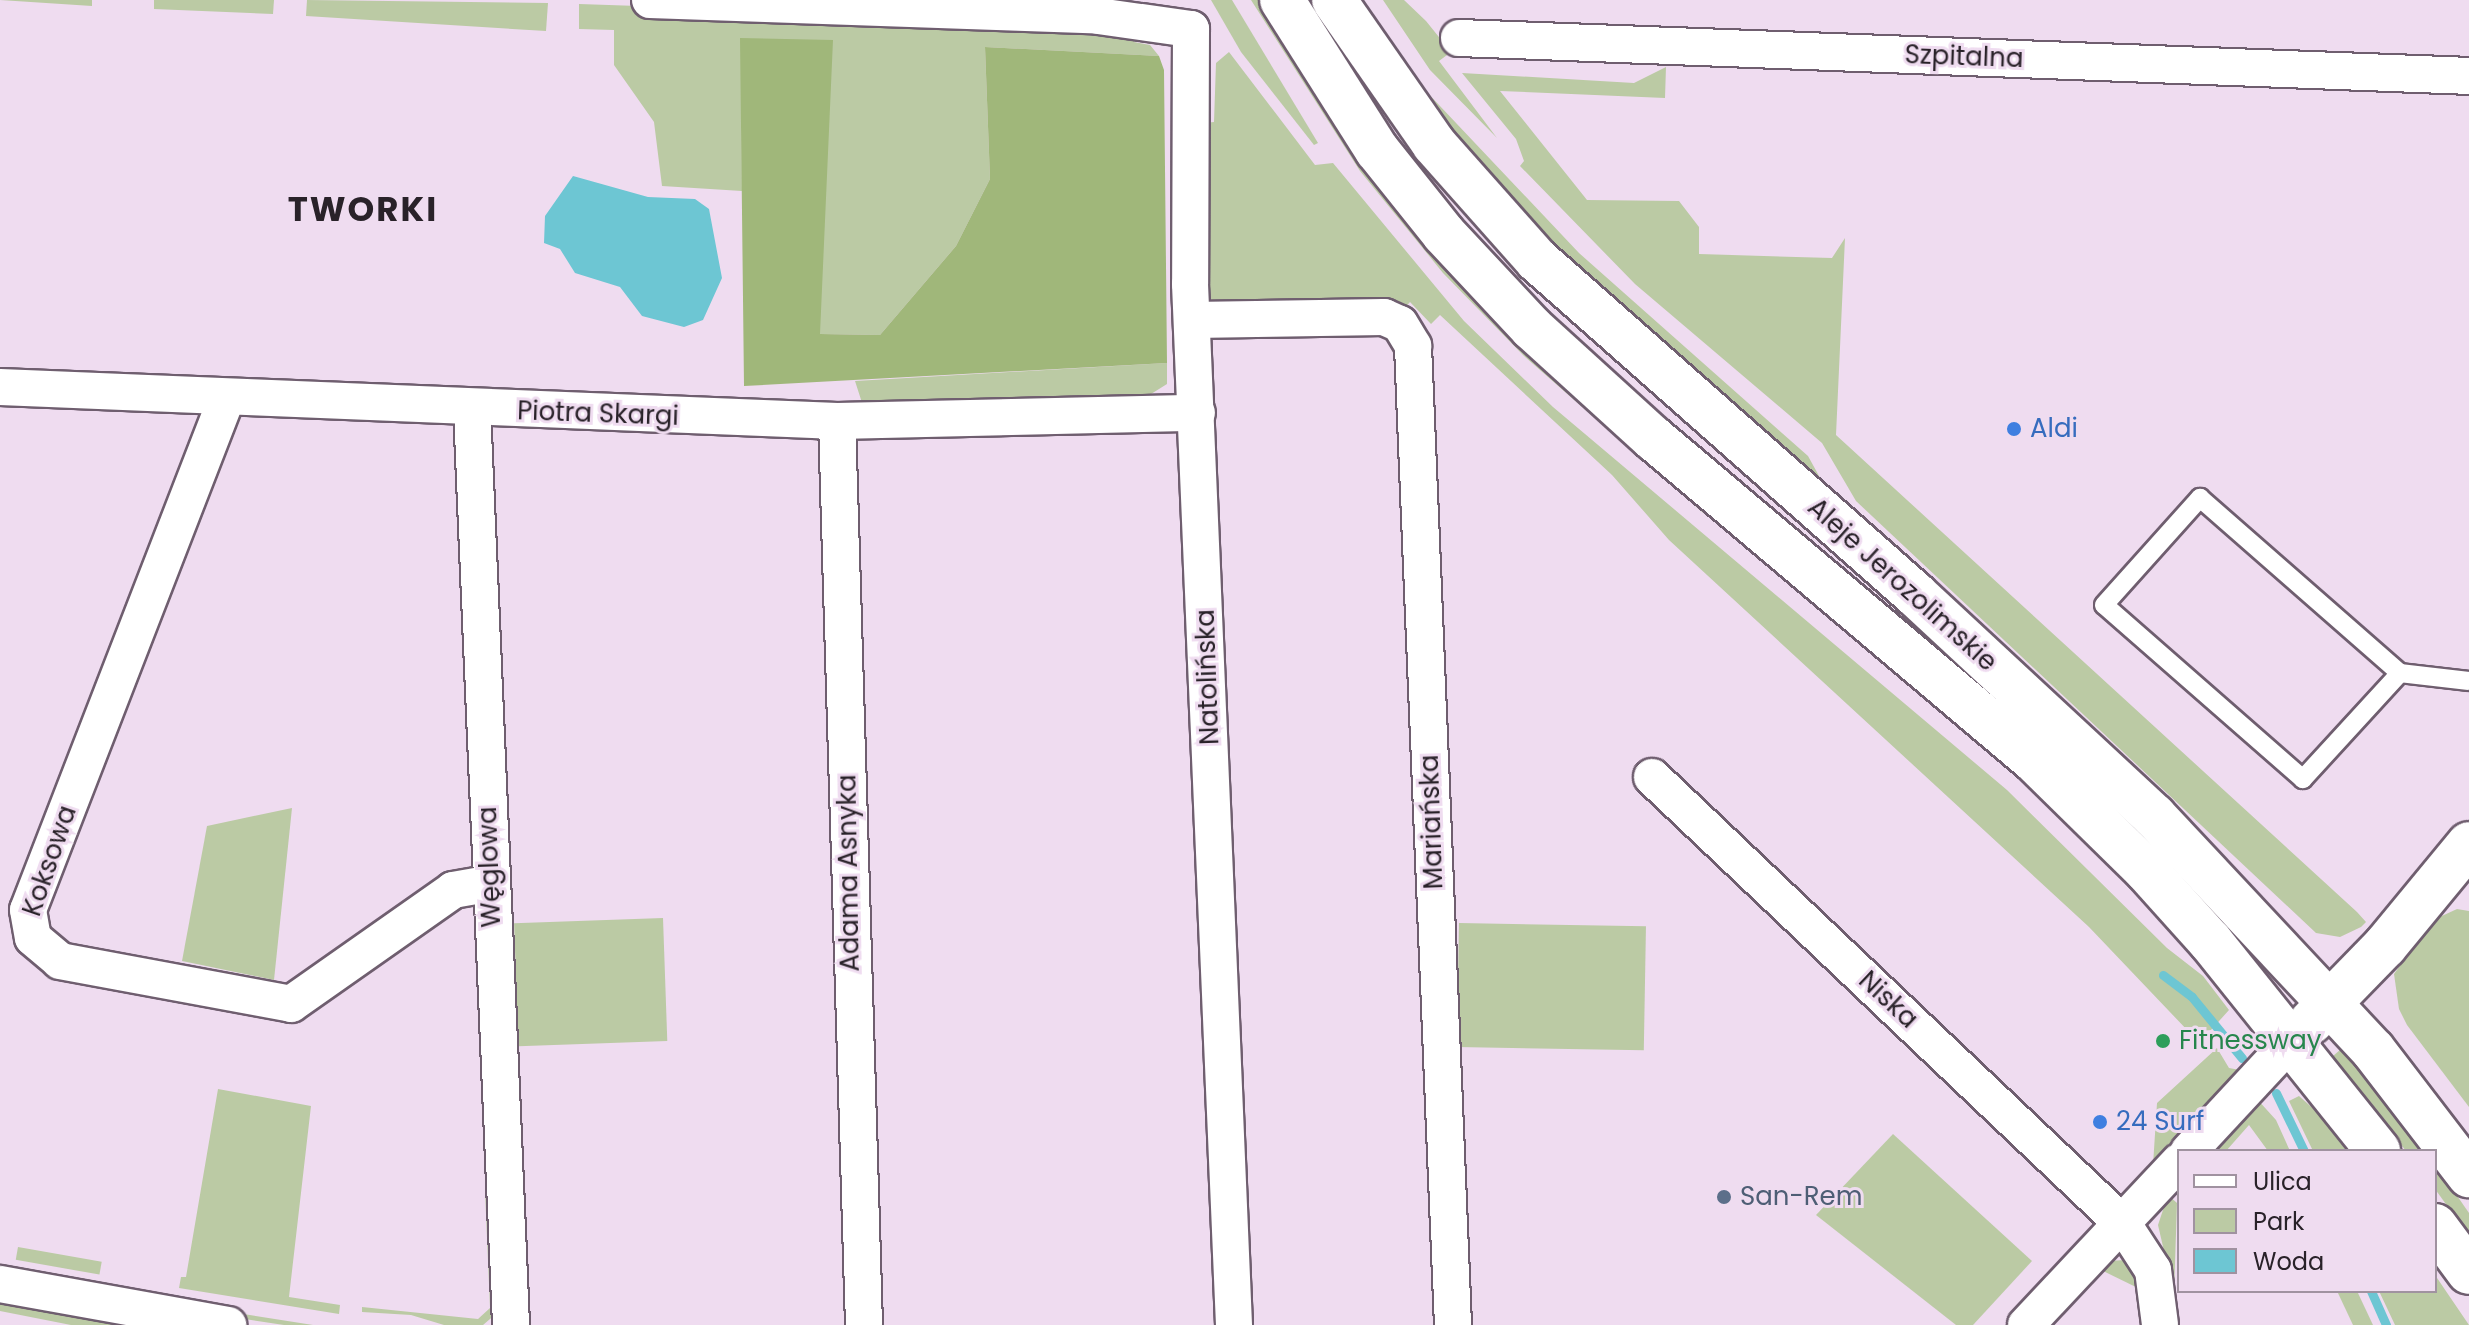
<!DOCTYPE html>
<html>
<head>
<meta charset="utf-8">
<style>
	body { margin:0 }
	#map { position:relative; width:2469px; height:1325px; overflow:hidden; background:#efdcf0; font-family:Poppins,sans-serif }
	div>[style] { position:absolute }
	.green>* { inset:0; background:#bbcaa4; transform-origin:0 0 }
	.forest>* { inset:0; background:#a0b77a }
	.water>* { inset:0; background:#6dc6d3 }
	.stream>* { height:9px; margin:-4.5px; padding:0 4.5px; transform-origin:4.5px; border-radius:4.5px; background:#6dc6d3 }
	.roads { filter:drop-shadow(2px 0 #6f5e6f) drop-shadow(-2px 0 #6f5e6f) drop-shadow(0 2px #6f5e6f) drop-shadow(0 -2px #6f5e6f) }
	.lane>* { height:18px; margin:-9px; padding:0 9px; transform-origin:9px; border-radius:9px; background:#fff }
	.street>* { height:36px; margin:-18px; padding:0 18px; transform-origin:18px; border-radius:18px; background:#fff }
	.secondary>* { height:44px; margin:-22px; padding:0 22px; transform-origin:22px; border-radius:22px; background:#fff }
	.dots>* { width:22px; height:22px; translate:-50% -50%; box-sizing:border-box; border:4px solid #efdcf0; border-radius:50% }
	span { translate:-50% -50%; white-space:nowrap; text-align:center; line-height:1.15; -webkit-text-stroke:6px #efdcf0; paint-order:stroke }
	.street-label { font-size:26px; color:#292229 }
	.shop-label { font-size:26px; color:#366cbe }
	.left { translate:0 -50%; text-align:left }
	.leisure-label { font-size:26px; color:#27864d }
	.service-label { font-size:26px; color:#4e5e75 }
	.district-label { font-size:34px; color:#292229; font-weight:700; letter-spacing:2px }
	.legend { position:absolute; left:2177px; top:1149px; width:260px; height:144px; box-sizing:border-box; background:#efdcf0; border:2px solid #a092a0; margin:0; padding:10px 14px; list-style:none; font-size:24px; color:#292229 }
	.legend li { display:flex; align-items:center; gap:16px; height:40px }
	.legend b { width:40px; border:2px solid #a092a0 }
</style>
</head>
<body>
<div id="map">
	<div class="green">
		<i style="clip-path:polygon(0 0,92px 0,92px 6px)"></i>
		<i style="clip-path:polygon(154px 0,274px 0,273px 14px,154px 9px)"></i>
		<i style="clip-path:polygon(307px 0,548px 3px,546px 31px,306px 16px)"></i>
		<i style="clip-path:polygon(1211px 0,1232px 0,1318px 143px,1314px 145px,1241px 52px)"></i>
		<i style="clip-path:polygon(1251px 0,1258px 0,1331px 119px,1377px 183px,1754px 550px,1702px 512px,1523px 355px,1443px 273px,1360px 171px)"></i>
		<i style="clip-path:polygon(1383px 0,1404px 0,1426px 21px,1451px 52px,1439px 61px,1497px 138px,1430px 70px)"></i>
		<i style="clip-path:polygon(579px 4px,1073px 21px,1134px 30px,1134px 42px,1150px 45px,1159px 56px,985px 47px,990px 179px,956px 246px,880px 335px,819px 334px,825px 193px,741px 38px,742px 191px,662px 186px,654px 122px,614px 65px,614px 30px,579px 29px)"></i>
		<i style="clip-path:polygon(1229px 52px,1315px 165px,1333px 163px,1464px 321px,1553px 407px,2007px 790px,2167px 948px,2203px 976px,2229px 1010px,2211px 1030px,2189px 1032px,2089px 927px,1669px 540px,1612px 475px,1440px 315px,1431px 324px,1410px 302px,1402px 311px,1213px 303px,1204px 286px,1204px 123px,1214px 122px,1216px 63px)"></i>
		<i style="clip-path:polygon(1666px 67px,1665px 98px,1500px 91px,1587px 200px,1679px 201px,1699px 227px,1699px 254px,1832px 258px,1845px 238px,1836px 435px,2357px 912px,2366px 922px,2361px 927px,2340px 937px,2316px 933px,1856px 501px,1822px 443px,1635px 284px,1520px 166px,1524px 161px,1516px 139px,1462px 73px,1634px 83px)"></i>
		<i style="clip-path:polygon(1422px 87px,1579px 253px,1808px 456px,1829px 494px,1530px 225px,1415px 88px)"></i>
		<i style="clip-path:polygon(1167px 363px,1167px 384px,1151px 394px,1151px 402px,864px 409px,855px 381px)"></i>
		<i style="clip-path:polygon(292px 808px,274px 980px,182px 961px,207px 826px)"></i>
		<i style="clip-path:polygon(2457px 909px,2469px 911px,2469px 1107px,2407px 1025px,2399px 1009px,2394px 974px,2431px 921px)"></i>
		<i style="left:663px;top:918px;width:123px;height:149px;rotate:88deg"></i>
		<i style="left:1459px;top:923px;width:187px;height:124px;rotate:1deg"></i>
		<i style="clip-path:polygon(2217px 1048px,2229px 1068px,2240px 1070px,2153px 1165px,2157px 1103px)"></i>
		<i style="clip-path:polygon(2340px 1050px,2381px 1095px,2426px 1151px,2406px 1151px,2333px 1056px)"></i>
		<i style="clip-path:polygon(218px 1089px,311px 1106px,289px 1297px,340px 1305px,339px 1314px,179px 1288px,181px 1277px,186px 1277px)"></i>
		<i style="clip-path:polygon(2299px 1096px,2325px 1119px,2348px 1151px,2313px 1151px,2289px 1101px)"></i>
		<i style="clip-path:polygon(2257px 1099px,2276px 1120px,2290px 1151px,2268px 1151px,2249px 1125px,2226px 1151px,2208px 1151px)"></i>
		<i style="clip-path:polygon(1893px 1134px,2032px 1261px,1973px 1325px,1956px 1325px,1816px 1215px)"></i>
		<i style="clip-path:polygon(2435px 1164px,2469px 1213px,2469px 1236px,2435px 1189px)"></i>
		<i style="clip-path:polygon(493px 1189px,497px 1313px,483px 1325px,444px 1325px,411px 1315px,362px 1312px,362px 1307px,478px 1319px,490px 1308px,485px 1191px)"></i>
		<i style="clip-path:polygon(2168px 1195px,2177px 1203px,2174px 1294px,2158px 1225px)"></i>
		<i style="left:18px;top:1247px;width:85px;height:13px;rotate:10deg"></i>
		<i style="clip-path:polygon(2125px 1260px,2133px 1266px,2142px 1290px,2099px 1269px,2109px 1261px)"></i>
		<i style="clip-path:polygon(2435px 1275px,2469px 1325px,2395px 1325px,2379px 1291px,2435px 1291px)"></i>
		<i style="clip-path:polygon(2337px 1291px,2357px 1291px,2373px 1325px,2353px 1325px)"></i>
		<i style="clip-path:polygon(0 1295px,155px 1325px,71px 1325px,0 1311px)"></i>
		<i style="clip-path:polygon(180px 1309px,231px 1312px,313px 1325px,284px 1325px)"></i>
	</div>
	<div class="forest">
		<i style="clip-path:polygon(740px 38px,833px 40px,820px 334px,880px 335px,956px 246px,990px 179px,985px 47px,1159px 56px,1164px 70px,1167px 363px,744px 386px)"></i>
	</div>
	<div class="water">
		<i style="clip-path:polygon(573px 176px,648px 197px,695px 199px,709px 209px,722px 278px,703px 320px,684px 327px,642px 316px,620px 287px,575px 273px,560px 249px,544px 243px,545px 216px)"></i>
	</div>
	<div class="stream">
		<i style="left:2163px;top:975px;width:36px;rotate:37deg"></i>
		<i style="left:2192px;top:997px;width:79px;rotate:50.7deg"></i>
		<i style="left:2276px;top:1093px;width:64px;rotate:64.2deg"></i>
		<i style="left:2371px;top:1291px;width:37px;rotate:66deg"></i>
	</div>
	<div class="roads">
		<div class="lane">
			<i style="left:2400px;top:673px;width:144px;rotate:132.5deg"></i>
			<i style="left:2303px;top:779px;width:264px;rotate:-138.8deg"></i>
			<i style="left:2104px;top:605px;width:144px;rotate:-48.1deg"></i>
			<i style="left:2200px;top:498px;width:266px;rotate:41.2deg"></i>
			<i style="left:2400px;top:673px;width:69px;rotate:6.6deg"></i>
		</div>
		<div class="street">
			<i style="left:650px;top:0;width:448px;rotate:2deg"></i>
			<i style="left:1098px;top:16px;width:94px;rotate:8deg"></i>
			<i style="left:1191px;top:29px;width:255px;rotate:90.2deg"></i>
			<i style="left:1190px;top:284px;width:1042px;rotate:87.58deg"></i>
			<i style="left:1459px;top:38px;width:1011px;rotate:2.15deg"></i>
			<i style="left:1193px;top:320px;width:191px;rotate:-0.9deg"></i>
			<i style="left:1384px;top:317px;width:17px;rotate:24deg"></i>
			<i style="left:1400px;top:324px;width:26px;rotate:59deg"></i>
			<i style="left:1413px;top:346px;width:980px;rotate:87.66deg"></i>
			<i style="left:0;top:387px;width:838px;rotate:2.33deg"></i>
			<i style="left:837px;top:421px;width:360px;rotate:-1.3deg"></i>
			<i style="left:227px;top:397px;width:550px;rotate:111.2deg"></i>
			<i style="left:28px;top:910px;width:28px;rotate:80deg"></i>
			<i style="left:33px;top:938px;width:35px;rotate:40deg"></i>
			<i style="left:60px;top:961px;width:235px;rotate:10.5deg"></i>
			<i style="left:291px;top:1004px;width:198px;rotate:-35.1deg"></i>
			<i style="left:453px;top:890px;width:39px;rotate:-10deg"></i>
			<i style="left:472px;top:409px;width:917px;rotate:87.56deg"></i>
			<i style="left:837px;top:421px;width:904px;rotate:88.29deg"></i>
			<i style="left:1652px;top:777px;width:649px;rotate:43.5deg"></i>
			<i style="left:2123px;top:1224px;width:55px;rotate:56.9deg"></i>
			<i style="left:2153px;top:1270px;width:55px;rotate:82.7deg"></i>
			<i style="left:2189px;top:1151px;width:151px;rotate:-47.1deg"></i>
			<i style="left:0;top:1284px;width:232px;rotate:10.2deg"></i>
			<i style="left:2026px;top:1325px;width:224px;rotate:-46.8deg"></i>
		</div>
		<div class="secondary">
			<i style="left:1282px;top:0;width:178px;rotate:57.7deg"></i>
			<i style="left:1377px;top:150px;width:107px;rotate:51.4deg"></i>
			<i style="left:1444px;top:234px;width:129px;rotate:46.9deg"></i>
			<i style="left:1532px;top:328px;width:164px;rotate:42.3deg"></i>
			<i style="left:1653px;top:438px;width:497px;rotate:40.2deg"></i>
			<i style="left:2033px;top:759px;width:158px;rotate:44.5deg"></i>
			<i style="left:2146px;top:870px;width:96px;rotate:48deg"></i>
			<i style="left:2210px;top:941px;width:269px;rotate:51.3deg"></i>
			<i style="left:1334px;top:0;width:175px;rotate:55.2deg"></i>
			<i style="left:1434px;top:144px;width:155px;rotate:48.4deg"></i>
			<i style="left:1537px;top:260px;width:506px;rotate:41.47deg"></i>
			<i style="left:1916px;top:595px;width:325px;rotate:42.9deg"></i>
			<i style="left:2154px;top:816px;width:320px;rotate:46.9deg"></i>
			<i style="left:2373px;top:1050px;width:158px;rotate:52.5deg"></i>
			<i style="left:2311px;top:1022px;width:106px;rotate:-45.8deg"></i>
			<i style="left:2385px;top:946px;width:132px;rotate:-50.5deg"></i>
			<i style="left:2435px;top:1226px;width:57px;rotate:53.5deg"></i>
		</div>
	</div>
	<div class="dots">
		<i style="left:2014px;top:429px;background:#3f7fe0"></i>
		<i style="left:2163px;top:1041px;background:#2e9e5b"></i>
		<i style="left:2100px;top:1122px;background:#3f7fe0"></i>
		<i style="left:1724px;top:1197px;background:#5c6f8a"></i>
	</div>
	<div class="street-label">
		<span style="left:1964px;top:57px;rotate:2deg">Szpitalna</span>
		<span style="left:598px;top:414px;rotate:2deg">Piotra Skargi</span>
		<span style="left:1902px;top:585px;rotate:42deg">Aleje Jerozolimskie</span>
		<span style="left:1208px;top:677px;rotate:-92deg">Natolińska</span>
		<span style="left:1432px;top:822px;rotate:-92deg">Mariańska</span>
		<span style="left:50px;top:861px;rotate:-71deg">Koksowa</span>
		<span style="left:490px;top:867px;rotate:-92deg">Węglowa</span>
		<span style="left:849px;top:873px;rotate:-91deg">Adama Asnyka</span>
		<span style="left:1888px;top:1000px;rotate:43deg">Niska</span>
	</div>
	<div class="shop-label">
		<span class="left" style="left:2030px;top:429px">Aldi</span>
		<span class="left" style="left:2116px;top:1122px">24 Surf</span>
	</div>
	<div class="leisure-label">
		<span class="left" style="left:2179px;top:1041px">Fitnessway</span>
	</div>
	<div class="service-label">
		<span class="left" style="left:1740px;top:1197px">San-Rem</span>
	</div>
	<div class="district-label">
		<span style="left:363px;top:210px">TWORKI</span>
	</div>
	<ul class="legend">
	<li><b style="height:10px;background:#fff"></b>Ulica</li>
	<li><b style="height:22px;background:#bbcaa4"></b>Park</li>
	<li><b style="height:22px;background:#6dc6d3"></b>Woda</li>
	</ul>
</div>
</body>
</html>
